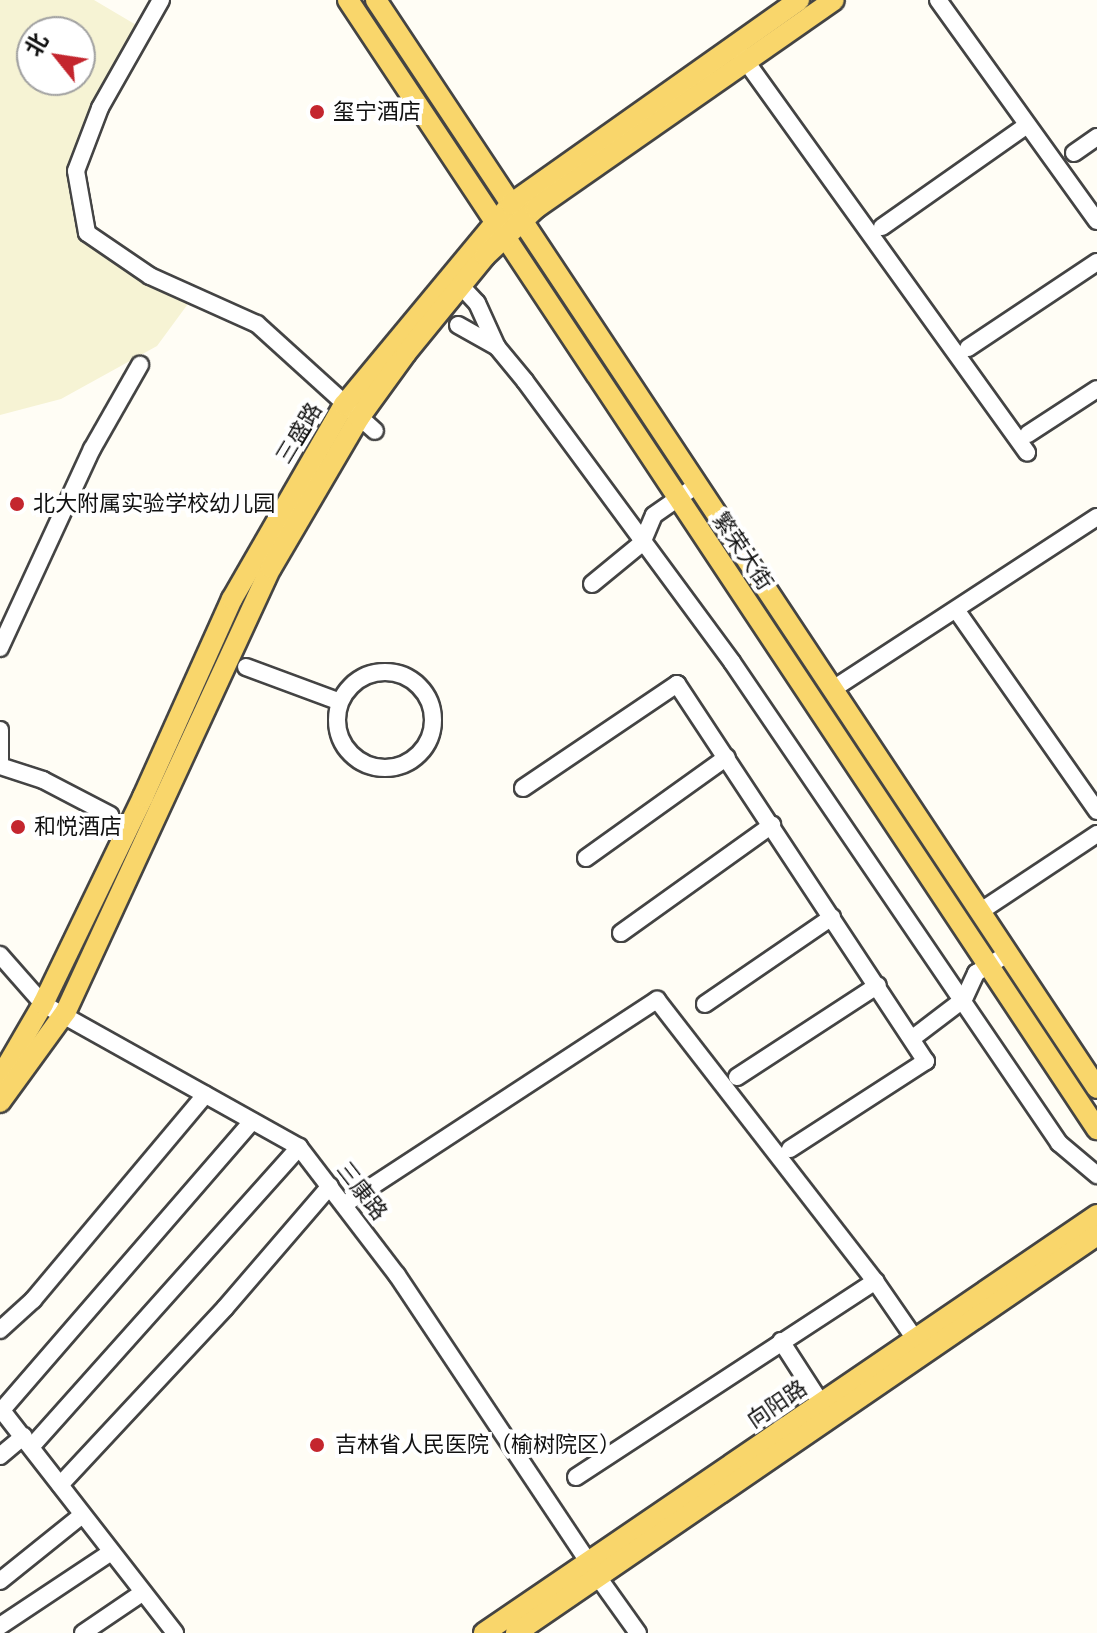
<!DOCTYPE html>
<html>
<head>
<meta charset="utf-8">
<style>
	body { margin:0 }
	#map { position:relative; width:1097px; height:1633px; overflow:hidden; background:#fffdf5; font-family:"Libre Baskerville","Noto Sans SC",serif }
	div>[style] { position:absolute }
	.farmland>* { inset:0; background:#f6f3d4 }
	.roads { filter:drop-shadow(2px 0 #444) drop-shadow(-2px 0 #444) drop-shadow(0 2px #444) drop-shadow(0 -2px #444) }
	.minor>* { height:16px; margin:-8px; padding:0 8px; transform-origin:8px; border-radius:8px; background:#fff }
	.minor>.ring { margin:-8px; padding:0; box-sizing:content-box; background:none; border:16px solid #fff; border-radius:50% }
	.major>* { height:20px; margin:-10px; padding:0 10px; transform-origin:10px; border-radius:10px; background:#f9d66b }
	.dots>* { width:22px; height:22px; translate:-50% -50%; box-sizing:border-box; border:4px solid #fff; border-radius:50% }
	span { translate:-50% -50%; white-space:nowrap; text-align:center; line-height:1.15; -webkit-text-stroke:8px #fff; paint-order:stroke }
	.poi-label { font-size:22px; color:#111 }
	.left { translate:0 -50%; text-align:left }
	.street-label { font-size:22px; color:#111 }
	.north { position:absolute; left:16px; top:16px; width:80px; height:80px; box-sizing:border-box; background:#fff; border:2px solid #a0a0a0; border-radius:50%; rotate:300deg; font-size:22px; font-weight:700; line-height:32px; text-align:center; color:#111 }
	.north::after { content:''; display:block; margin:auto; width:28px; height:36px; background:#c4262e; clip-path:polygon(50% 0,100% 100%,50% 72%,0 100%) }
</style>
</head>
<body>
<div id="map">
	<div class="farmland">
		<i style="clip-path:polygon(evenodd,0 0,94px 0,143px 29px,76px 171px,87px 233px,193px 297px,157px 346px,61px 399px,0 415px,0 0,32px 32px,80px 32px,80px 80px,32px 80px,32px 32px)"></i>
	</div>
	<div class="roads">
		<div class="minor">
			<i style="left:161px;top:0;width:124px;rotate:119.5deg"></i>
			<i style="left:100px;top:108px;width:67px;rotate:110.9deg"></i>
			<i style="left:76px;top:171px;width:63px;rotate:79.9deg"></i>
			<i style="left:87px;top:233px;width:76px;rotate:34.3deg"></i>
			<i style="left:150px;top:276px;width:117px;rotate:24.2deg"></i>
			<i style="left:257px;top:324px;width:159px;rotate:42.2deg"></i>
			<i style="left:938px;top:0;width:272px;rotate:54.3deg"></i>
			<i style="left:740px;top:53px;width:492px;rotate:54.3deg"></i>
			<i style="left:1074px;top:153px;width:28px;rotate:-35deg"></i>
			<i style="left:882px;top:227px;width:177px;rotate:-35.1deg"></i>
			<i style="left:461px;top:286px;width:23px;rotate:47deg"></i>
			<i style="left:477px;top:303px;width:48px;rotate:65.6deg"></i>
			<i style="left:458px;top:325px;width:45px;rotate:29.4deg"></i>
			<i style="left:497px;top:347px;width:44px;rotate:50.5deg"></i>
			<i style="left:525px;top:381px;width:349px;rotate:53.6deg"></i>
			<i style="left:732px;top:662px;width:582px;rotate:55.79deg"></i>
			<i style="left:1059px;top:1143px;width:50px;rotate:40.1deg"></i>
			<i style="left:968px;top:348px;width:155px;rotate:-33.7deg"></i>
			<i style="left:1028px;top:434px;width:82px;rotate:-33.1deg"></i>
			<i style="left:592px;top:584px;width:65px;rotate:-39.4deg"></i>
			<i style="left:642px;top:543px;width:30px;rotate:-67deg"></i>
			<i style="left:654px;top:515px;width:52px;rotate:-34.9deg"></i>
			<i style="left:957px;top:611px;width:244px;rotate:55deg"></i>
			<i style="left:0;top:648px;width:219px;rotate:-65.2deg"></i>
			<i style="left:92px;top:449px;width:97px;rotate:-60.3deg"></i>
			<i style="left:246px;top:667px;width:100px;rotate:20.4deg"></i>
			<i class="ring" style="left:337px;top:672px;width:80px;height:80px"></i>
			<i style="left:833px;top:689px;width:315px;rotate:-33.1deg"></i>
			<i style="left:0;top:730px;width:31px;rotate:90deg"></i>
			<i style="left:0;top:766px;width:45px;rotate:18deg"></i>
			<i style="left:43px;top:780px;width:76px;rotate:27.6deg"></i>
			<i style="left:523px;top:788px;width:186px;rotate:-34deg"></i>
			<i style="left:677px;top:684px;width:452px;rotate:56.6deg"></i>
			<i style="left:926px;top:1061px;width:162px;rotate:147.1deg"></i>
			<i style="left:586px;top:858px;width:173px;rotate:-35.6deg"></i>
			<i style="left:981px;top:911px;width:139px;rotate:-33.6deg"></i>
			<i style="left:621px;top:933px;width:186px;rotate:-35.6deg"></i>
			<i style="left:0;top:955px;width:65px;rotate:48.7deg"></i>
			<i style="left:43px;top:1004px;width:293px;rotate:29.2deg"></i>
			<i style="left:299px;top:1147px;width:161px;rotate:52.6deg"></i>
			<i style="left:397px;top:1275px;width:344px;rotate:56.3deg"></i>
			<i style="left:705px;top:1004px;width:154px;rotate:-34.4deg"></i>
			<i style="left:914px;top:1037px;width:63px;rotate:-37.2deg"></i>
			<i style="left:964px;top:999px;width:29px;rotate:-65deg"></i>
			<i style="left:976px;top:973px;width:37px;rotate:-31deg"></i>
			<i style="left:737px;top:1077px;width:168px;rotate:-33.1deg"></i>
			<i style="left:345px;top:1204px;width:373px;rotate:-33.2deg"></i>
			<i style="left:657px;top:1000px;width:356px;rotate:52.2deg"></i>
			<i style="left:0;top:1330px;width:45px;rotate:-42.3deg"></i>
			<i style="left:33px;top:1300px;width:268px;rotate:-50deg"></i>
			<i style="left:781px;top:1341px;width:74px;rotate:57.2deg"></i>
			<i style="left:0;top:1408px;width:285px;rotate:52.1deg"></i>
			<i style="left:2px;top:1410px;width:382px;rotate:-49.1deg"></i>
			<i style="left:32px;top:1446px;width:401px;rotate:-48.2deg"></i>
			<i style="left:0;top:1456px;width:31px;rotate:-40deg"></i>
			<i style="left:576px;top:1477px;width:358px;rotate:-33.2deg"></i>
			<i style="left:875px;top:1281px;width:70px;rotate:55.4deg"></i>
			<i style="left:60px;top:1485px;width:242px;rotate:-47deg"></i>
			<i style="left:225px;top:1308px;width:161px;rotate:-49.3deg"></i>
			<i style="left:598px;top:1577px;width:69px;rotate:54.5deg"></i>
			<i style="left:0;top:1581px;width:105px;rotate:-38.8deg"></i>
			<i style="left:0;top:1626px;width:132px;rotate:-33.6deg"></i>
			<i style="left:83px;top:1633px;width:71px;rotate:-34.1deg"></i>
		</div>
		<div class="major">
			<i style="left:348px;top:0;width:1355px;rotate:56.44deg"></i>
			<i style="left:376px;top:0;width:1305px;rotate:56.47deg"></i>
			<i style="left:0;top:1078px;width:86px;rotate:-59.8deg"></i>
			<i style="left:43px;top:1004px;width:230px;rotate:-64.2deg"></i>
			<i style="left:143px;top:797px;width:217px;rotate:-65.8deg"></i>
			<i style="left:232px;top:599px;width:224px;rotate:-60deg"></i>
			<i style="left:344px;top:405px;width:261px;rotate:-50.3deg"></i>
			<i style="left:511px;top:204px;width:353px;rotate:-35.3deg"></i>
			<i style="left:0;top:1102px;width:112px;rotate:-54deg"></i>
			<i style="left:66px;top:1011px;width:488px;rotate:-65.2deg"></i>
			<i style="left:271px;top:568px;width:174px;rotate:-59.6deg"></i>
			<i style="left:359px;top:418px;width:80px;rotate:-54.1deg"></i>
			<i style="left:406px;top:353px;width:125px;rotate:-50.8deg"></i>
			<i style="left:485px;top:256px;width:70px;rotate:-43.3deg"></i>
			<i style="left:536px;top:208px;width:363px;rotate:-34.9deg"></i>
			<i style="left:484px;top:1633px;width:742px;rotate:-34.29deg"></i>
			<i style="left:516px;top:1633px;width:704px;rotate:-34.41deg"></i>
		</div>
	</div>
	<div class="dots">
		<i style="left:317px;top:112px;background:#c4262e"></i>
		<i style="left:17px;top:504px;background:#c4262e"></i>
		<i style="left:18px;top:827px;background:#c4262e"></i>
		<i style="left:317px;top:1445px;background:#c4262e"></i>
	</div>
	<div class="poi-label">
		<span class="left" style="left:333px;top:112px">玺宁酒店</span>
		<span class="left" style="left:33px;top:504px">北大附属实验学校幼儿园</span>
		<span class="left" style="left:34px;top:827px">和悦酒店</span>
		<span class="left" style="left:335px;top:1445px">吉林省人民医院（榆树院区）</span>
	</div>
	<div class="street-label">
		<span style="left:299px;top:433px;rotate:-59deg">三盛路</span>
		<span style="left:743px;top:551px;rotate:56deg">繁荣大街</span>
		<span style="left:362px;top:1191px;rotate:52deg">三康路</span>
		<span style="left:777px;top:1404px;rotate:-34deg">向阳路</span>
	</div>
	<div class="north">北</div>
</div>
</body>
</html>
